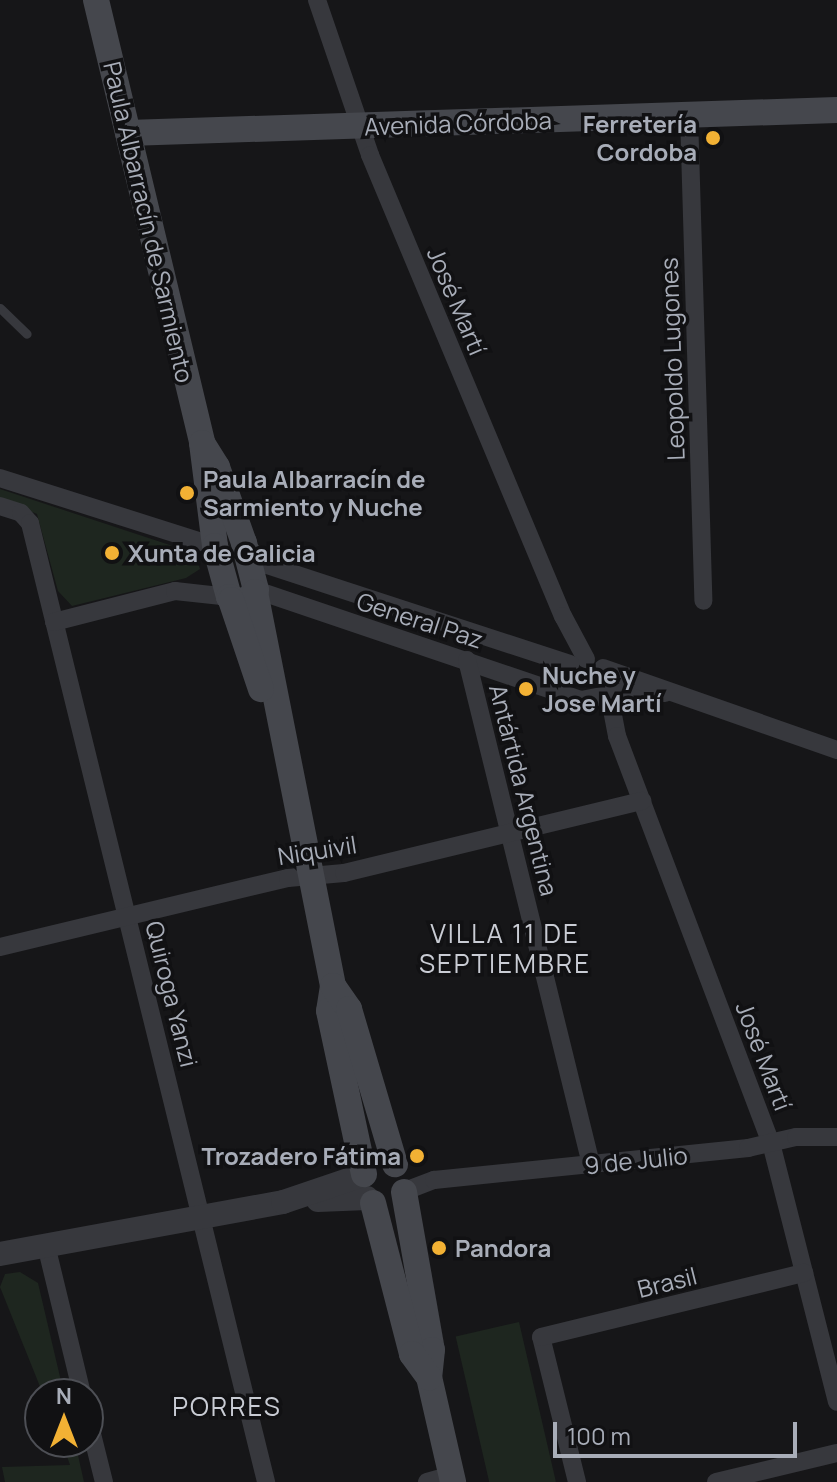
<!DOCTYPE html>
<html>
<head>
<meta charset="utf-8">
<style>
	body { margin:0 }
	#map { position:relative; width:837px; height:1482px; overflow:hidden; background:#161618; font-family:Manrope,sans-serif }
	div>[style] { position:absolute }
	.green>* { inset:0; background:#1e261f; transform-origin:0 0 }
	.service>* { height:9px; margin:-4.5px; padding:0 4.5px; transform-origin:4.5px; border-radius:4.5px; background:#37383d }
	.minor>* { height:18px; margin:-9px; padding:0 9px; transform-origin:9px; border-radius:9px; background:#37383d }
	.tertiary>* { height:24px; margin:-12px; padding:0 12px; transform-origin:12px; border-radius:12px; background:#37383d }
	.secondary>* { height:26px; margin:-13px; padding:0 13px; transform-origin:13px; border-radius:13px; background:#45474d }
	.dots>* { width:22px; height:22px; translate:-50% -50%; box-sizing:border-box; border:4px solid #111113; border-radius:50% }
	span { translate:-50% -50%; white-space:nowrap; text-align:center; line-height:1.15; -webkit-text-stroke:7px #111113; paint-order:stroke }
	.street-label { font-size:24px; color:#a8adb8 }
	.poi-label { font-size:24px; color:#a8adb8; font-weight:700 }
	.right { translate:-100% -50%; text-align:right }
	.left { translate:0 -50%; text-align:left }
	.neighbourhood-label { font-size:26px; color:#c9ccd4; letter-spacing:2px }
	.north { position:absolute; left:24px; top:1378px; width:80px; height:80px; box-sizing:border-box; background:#111113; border:2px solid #4d4f55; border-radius:50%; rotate:0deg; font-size:22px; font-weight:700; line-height:32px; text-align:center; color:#a8adb8 }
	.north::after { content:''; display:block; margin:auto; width:28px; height:36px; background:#f2b134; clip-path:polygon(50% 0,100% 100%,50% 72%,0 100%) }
	.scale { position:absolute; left:553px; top:1422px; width:244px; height:36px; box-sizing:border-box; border:4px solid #a8adb8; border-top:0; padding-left:10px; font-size:24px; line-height:28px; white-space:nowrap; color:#a8adb8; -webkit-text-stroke:6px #111113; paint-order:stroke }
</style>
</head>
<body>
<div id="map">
	<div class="green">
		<i style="clip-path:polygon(0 489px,194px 553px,200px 569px,186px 578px,72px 606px,58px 591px,37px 514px,0 498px)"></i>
		<i style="clip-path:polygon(20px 1272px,38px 1283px,64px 1394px,43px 1394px,0 1287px,5px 1274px)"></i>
		<i style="left:519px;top:1322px;width:164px;height:65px;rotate:77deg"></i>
		<i style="clip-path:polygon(62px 1442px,75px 1442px,84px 1482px,5px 1482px,2px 1467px,70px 1465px)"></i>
	</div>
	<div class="service">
		<i style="left:0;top:308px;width:37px;rotate:44deg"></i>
	</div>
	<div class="minor">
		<i style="left:317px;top:0;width:164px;rotate:71.1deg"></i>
		<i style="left:370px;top:155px;width:500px;rotate:67.3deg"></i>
		<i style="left:563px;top:616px;width:49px;rotate:61.9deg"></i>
		<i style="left:689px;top:115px;width:486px;rotate:88.3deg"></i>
		<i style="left:0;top:478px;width:225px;rotate:17.6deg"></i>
		<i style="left:0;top:506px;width:22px;rotate:18deg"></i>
		<i style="left:21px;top:513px;width:13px;rotate:48deg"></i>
		<i style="left:30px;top:523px;width:988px;rotate:76.17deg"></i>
		<i style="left:245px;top:545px;width:30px;rotate:42deg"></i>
		<i style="left:267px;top:565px;width:319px;rotate:18.1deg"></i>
		<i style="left:256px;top:590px;width:343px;rotate:18.7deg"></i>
		<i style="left:581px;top:700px;width:43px;rotate:-10.8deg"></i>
		<i style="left:623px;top:692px;width:42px;rotate:1.4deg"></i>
		<i style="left:54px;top:622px;width:125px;rotate:-14.4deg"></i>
		<i style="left:175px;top:591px;width:54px;rotate:6.3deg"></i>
		<i style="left:467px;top:660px;width:519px;rotate:76.18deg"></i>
		<i style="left:603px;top:668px;width:248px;rotate:19.3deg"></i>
		<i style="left:609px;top:694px;width:43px;rotate:79.2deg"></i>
		<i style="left:617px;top:736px;width:435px;rotate:69.3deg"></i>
		<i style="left:771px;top:1143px;width:267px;rotate:75.7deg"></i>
		<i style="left:0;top:947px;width:296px;rotate:-13.5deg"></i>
		<i style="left:288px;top:878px;width:56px;rotate:-5.1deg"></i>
		<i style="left:344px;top:873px;width:307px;rotate:-13.6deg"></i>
		<i style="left:405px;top:1191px;width:31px;rotate:-21deg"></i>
		<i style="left:434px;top:1180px;width:316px;rotate:-5.8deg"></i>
		<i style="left:748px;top:1148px;width:49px;rotate:-12.9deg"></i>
		<i style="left:796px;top:1137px;width:41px"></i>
		<i style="left:46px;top:1245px;width:153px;rotate:76.4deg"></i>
		<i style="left:88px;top:1418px;width:66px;rotate:76deg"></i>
		<i style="left:427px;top:1482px;width:26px;rotate:-16deg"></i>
		<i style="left:577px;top:1482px;width:149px;rotate:-103.9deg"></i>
		<i style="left:541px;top:1337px;width:271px;rotate:-13.7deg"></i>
		<i style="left:716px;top:1482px;width:124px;rotate:-13.5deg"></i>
	</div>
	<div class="tertiary">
		<i style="left:318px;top:1200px;width:49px;rotate:-2.3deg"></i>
		<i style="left:0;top:1254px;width:288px;rotate:-10.4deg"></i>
		<i style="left:283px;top:1202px;width:84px;rotate:-18.6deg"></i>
	</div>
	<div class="secondary">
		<i style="left:96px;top:0;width:456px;rotate:76.5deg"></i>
		<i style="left:202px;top:443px;width:104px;rotate:82.8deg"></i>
		<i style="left:215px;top:546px;width:53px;rotate:74.6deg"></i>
		<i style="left:229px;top:597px;width:17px;rotate:21deg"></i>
		<i style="left:245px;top:603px;width:17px;rotate:-50deg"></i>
		<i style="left:256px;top:590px;width:49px;rotate:-104.3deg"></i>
		<i style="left:244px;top:543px;width:81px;rotate:-109.6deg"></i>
		<i style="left:217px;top:467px;width:28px;rotate:-122deg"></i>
		<i style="left:128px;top:133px;width:709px;rotate:-1.86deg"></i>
		<i style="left:255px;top:592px;width:402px;rotate:78.8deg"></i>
		<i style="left:333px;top:986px;width:25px;rotate:99deg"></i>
		<i style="left:329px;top:1011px;width:167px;rotate:77.9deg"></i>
		<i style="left:231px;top:600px;width:94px;rotate:71.4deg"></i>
		<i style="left:333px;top:986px;width:28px;rotate:55deg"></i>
		<i style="left:349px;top:1009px;width:162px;rotate:73.5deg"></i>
		<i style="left:404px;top:1192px;width:160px;rotate:80deg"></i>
		<i style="left:432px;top:1350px;width:27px;rotate:96deg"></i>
		<i style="left:429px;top:1377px;width:108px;rotate:77.1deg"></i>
		<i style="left:373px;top:1203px;width:156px;rotate:75.5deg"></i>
		<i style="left:412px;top:1354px;width:29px;rotate:54deg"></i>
	</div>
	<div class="dots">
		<i style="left:713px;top:138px;background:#f2b134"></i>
		<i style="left:187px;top:493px;background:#f2b134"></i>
		<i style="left:112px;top:553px;background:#f2b134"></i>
		<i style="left:526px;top:689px;background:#f2b134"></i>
		<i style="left:417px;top:1156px;background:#f2b134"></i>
		<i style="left:439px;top:1248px;background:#f2b134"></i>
	</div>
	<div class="street-label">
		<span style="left:458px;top:123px;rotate:-2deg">Avenida Córdoba</span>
		<span style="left:149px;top:222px;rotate:77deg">Paula Albarracín de Sarmiento</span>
		<span style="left:457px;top:301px;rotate:67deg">José Martí</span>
		<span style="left:672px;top:359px;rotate:-92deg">Leopoldo Lugones</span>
		<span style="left:420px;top:620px;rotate:18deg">General Paz</span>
		<span style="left:524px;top:790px;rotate:76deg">Antártida Argentina</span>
		<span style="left:317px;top:850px;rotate:-9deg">Niquivil</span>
		<span style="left:172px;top:994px;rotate:76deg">Quiroga Yanzi</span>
		<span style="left:764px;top:1056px;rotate:69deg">José Martí</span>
		<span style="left:636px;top:1160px;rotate:-6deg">9 de Julio</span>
		<span style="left:667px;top:1282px;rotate:-14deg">Brasil</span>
	</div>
	<div class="poi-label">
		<span class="right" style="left:697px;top:138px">Ferretería<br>Cordoba</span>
		<span class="left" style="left:203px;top:493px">Paula Albarracín de<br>Sarmiento y Nuche</span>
		<span class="left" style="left:128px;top:553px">Xunta de Galicia</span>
		<span class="left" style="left:542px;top:689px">Nuche y<br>Jose Martí</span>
		<span class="right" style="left:401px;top:1156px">Trozadero Fátima</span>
		<span class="left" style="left:455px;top:1248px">Pandora</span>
	</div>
	<div class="neighbourhood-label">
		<span style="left:505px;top:949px">VILLA 11 DE<br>SEPTIEMBRE</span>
		<span style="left:227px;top:1407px">PORRES</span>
	</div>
	<div class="north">N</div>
	<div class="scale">100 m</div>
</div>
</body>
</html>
